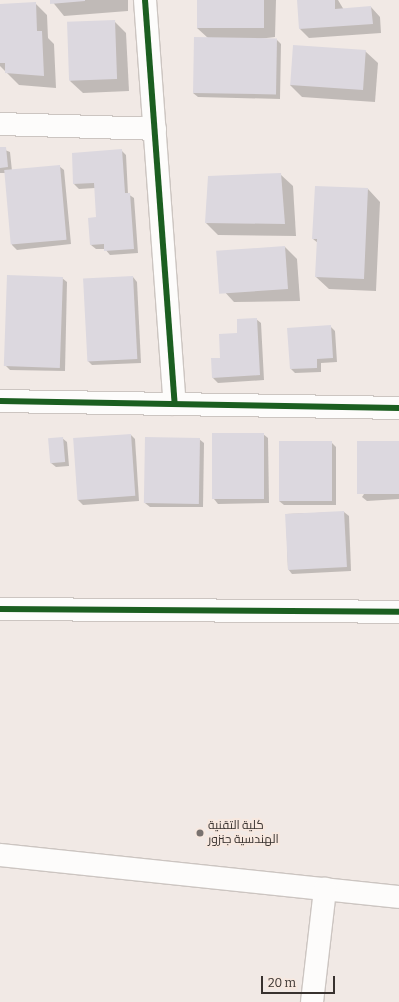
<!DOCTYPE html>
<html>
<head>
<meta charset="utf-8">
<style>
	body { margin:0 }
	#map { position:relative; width:399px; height:1002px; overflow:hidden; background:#f1e9e5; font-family:Bitter,Cairo,serif }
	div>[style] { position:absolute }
	.shadow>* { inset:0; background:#0003 }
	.building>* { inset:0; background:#dcd8df; transform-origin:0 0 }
	.roads { filter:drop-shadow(1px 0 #ccc5c1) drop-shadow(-1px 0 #ccc5c1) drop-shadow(0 1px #ccc5c1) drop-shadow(0 -1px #ccc5c1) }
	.minor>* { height:22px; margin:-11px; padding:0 11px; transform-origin:11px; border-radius:11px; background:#fdfcfb }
	.cycleway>* { height:6px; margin:-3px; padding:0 3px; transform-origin:3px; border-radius:3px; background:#1b5e20 }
	.dots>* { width:11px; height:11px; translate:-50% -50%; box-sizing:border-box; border:2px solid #f7e8df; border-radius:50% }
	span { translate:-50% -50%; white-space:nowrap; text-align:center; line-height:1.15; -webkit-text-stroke:4px #f7e8df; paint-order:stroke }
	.poi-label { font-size:12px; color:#38322f }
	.left { translate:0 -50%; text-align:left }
	.scale { position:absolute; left:261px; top:976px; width:74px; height:18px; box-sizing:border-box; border:2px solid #38322f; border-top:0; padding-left:5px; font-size:12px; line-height:14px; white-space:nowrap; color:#38322f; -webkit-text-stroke:3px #f7e8df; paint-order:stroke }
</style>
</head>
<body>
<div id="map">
	<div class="shadow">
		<i style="clip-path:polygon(51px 0,128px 0,128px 11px,64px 16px)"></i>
		<i style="clip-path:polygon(198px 0,276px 0,275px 37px,258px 39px,277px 40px,281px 44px,280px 99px,198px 97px,193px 93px,208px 38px,197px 28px)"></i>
		<i style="clip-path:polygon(298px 0,338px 0,344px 10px,371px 7px,380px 17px,381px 33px,309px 38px,300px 29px)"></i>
		<i style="clip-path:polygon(35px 3px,47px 15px,48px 38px,54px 44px,56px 88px,19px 85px,0 66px,0 5px)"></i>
		<i style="clip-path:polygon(114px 21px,126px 33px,129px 91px,83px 93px,70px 81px)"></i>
		<i style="clip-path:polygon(365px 51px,378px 63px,375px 102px,302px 97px,290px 85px)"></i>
		<i style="clip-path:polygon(0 148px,10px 152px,12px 171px,59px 166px,64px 170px,71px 244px,17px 250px,12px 245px,6px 173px,0 173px)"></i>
		<i style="clip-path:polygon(121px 150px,126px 155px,128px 194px,134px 198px,138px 253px,110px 255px,105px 249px,96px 249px,91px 245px,97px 218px,95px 188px,79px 189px,74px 184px,73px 154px)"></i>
		<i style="clip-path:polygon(280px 174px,293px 186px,296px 236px,218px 235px,206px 223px)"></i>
		<i style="clip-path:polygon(368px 189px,380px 202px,376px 291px,329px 289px,316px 277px,318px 243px,313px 239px)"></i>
		<i style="clip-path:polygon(285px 247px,297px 259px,300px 301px,234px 302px,222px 289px)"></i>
		<i style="clip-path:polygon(133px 277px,137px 282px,141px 363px,92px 365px,88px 361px)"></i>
		<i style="clip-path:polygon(62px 278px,67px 282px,65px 371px,10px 370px,5px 365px)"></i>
		<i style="clip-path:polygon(256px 319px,261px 323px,264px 380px,218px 383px,213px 378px,212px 359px,221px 359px,238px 334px)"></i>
		<i style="clip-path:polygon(330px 326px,335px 331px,337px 362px,321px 363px,321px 372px,295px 373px,291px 369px)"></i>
		<i style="clip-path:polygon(263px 434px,268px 438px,269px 503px,218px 504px,214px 499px)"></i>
		<i style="clip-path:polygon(131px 435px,135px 439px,139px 501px,83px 505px,78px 500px)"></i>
		<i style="clip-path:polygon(62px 438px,67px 442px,69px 466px,56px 467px,51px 463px)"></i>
		<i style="clip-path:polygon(199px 439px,204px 443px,203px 507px,150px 507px,145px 503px)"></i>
		<i style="clip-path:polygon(331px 442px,336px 447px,336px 505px,284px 505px,279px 501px)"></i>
		<i style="clip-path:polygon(399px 442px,399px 499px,367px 501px,362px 497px)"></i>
		<i style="clip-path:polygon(344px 512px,349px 516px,351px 571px,292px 574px,288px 569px,286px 514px)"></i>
	</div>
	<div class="building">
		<i style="clip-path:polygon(50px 0,85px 0,85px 1px,50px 4px)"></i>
		<i style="left:197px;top:0;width:67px;height:28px"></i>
		<i style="clip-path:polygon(297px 0,335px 0,335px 9px,371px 6px,373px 24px,299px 29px)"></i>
		<i style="clip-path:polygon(36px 2px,37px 31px,42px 31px,44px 76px,5px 73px,5px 63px,0 63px,0 4px)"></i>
		<i style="left:115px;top:20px;width:59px;height:48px;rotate:88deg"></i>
		<i style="left:194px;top:37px;width:83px;height:56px;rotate:1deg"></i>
		<i style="left:293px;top:45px;width:73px;height:40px;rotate:4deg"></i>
		<i style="clip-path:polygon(0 147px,6px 147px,8px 167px,0 168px)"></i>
		<i style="clip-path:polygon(122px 149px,125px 193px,130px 193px,134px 249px,104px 251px,104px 244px,90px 245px,88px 218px,96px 217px,94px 183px,73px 184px,72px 153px)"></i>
		<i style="left:60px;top:165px;width:75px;height:56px;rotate:85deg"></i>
		<i style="clip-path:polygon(281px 173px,285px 224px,205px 223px,208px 176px)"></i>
		<i style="clip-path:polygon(315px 186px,368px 188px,364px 279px,315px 277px,317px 239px,312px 239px)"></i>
		<i style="left:285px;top:246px;width:43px;height:69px;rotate:86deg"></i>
		<i style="left:7px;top:275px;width:56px;height:91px;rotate:2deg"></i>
		<i style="left:133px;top:276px;width:83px;height:50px;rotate:87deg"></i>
		<i style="clip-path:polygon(257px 318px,260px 375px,212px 378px,211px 358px,220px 358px,219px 334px,237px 333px,237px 319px)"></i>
		<i style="clip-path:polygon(331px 325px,333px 358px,317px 359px,317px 368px,290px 369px,287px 328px)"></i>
		<i style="left:264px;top:433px;width:66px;height:52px;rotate:90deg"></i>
		<i style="left:131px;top:434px;width:62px;height:58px;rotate:86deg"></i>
		<i style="left:63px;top:437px;width:25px;height:15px;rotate:85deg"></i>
		<i style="left:145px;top:437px;width:55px;height:66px;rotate:1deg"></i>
		<i style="left:279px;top:441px;width:53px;height:60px"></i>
		<i style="left:399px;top:441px;width:53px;height:42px;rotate:90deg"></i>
		<i style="left:344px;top:511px;width:56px;height:59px;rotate:87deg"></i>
	</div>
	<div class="roads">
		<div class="minor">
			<i style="left:145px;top:0;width:405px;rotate:85.8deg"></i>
			<i style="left:0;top:124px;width:155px;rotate:1.8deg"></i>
			<i style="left:0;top:401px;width:399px;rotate:1deg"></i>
			<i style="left:0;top:609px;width:399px;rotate:0.4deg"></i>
			<i style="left:0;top:855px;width:401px;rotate:6deg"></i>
			<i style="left:312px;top:1002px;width:114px;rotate:-83.4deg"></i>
		</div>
	</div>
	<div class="cycleway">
		<i style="left:145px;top:0;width:405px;rotate:85.8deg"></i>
		<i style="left:0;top:401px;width:399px;rotate:1deg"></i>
		<i style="left:0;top:609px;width:399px;rotate:0.4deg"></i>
	</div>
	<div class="dots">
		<i style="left:200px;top:833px;background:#79726f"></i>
	</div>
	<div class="poi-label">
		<span class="left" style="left:208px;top:833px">كلية التقنية<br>الهندسية جنزور</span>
	</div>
	<div class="scale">20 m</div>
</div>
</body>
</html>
